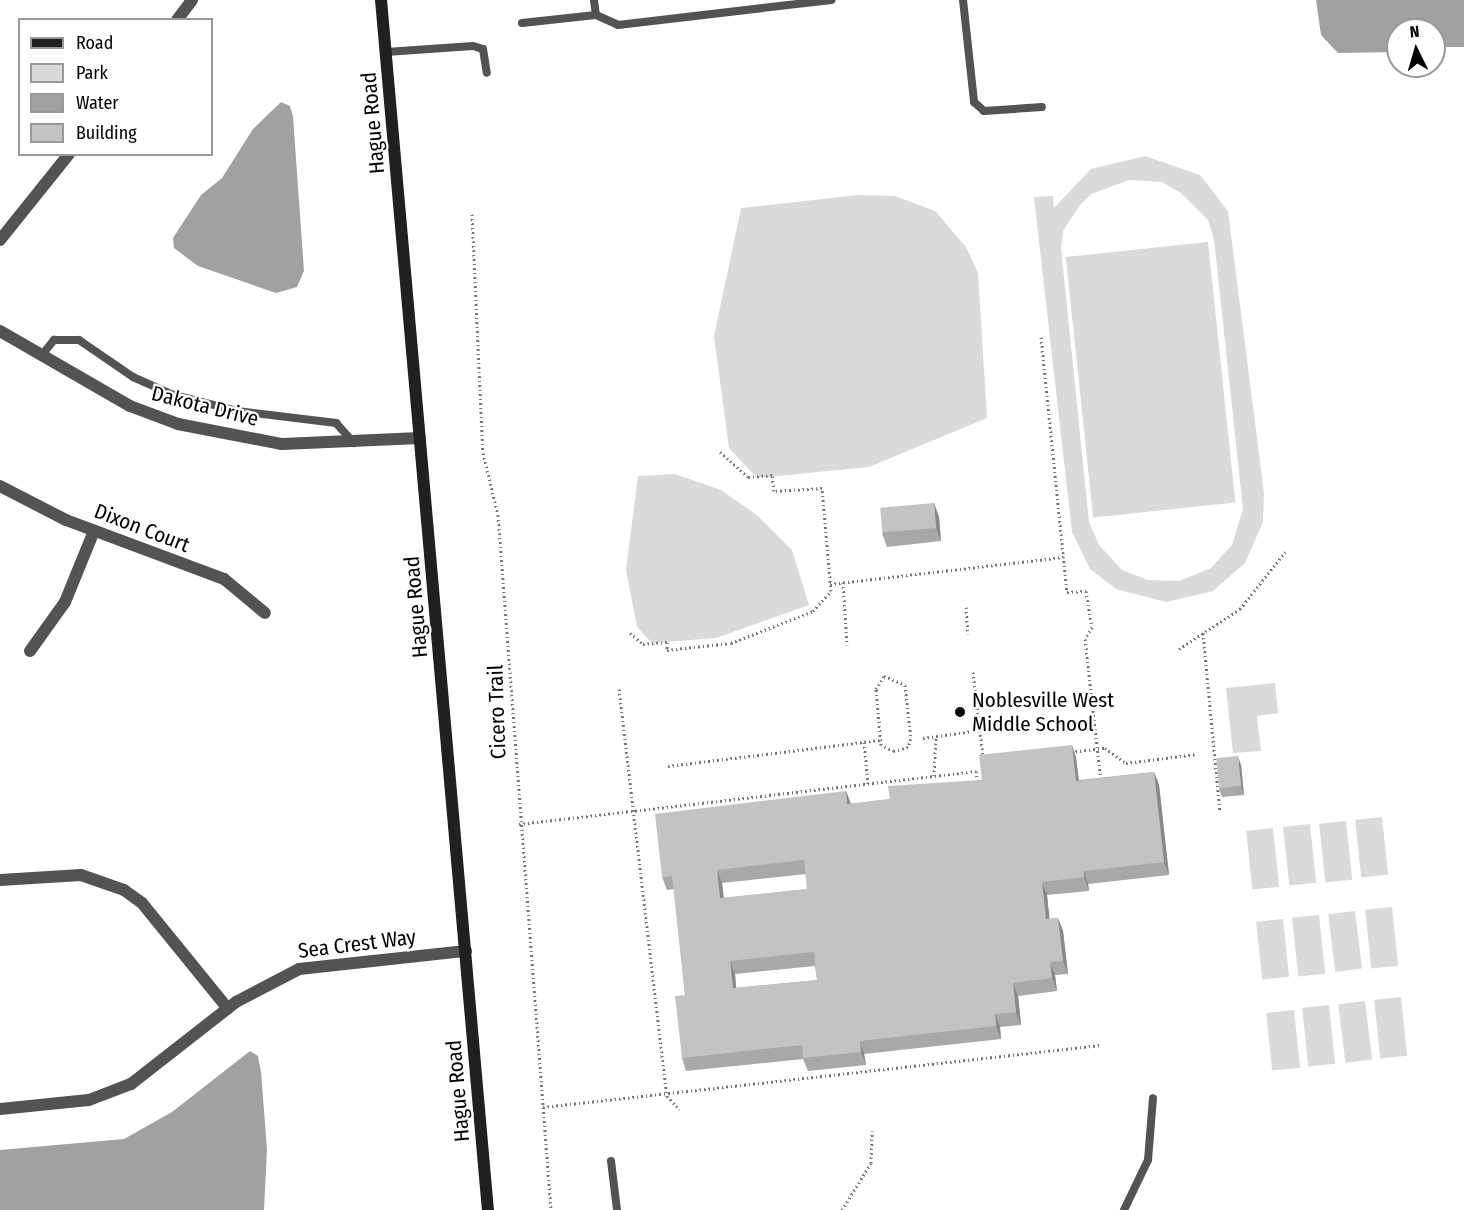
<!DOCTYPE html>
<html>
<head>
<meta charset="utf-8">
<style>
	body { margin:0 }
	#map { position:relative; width:1464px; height:1210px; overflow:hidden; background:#fff; font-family:"Fira Sans Condensed",sans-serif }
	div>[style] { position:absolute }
	.green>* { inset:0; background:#dadada; transform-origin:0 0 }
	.water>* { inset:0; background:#a1a1a1 }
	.path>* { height:3px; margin-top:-1.5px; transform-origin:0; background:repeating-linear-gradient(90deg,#757575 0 1.5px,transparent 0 4.5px) }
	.service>* { height:8px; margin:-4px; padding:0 4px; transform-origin:4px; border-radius:4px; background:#535353 }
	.minor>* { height:12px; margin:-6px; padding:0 6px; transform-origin:6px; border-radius:6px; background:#535353 }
	.secondary>* { height:12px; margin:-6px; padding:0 6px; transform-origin:6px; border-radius:6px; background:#202020 }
	.wall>* { inset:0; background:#a8a8a8 }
	.shaded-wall>* { inset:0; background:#888 }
	.building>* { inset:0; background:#c3c3c3; transform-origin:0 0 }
	.dots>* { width:16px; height:16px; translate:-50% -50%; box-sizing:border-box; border:3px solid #fff; border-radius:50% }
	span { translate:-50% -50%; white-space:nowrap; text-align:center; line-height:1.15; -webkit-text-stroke:4.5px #fff; paint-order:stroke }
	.street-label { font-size:21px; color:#000 }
	.poi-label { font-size:21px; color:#000 }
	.left { translate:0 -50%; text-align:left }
	.legend { position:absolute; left:18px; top:18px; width:195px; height:138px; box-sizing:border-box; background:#fff; border:2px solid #999; margin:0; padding:8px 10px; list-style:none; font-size:18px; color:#000 }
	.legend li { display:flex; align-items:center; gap:12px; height:30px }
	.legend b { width:30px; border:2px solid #999 }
	.north { position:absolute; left:1386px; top:18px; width:60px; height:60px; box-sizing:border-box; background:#fff; border:2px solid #999; border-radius:50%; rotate:355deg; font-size:16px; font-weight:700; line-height:24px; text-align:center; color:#000 }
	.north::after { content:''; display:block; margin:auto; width:21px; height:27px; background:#000; clip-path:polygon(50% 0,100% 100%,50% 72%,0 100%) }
</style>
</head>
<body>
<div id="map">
	<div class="green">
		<i style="clip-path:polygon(evenodd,1145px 156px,1200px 175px,1228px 211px,1264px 493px,1263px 522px,1245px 563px,1213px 591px,1166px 602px,1116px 589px,1090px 569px,1072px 532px,1034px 197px,1053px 196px,1054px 208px,1091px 169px,1145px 156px,1129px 180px,1162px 182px,1181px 193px,1208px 220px,1214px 239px,1243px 509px,1232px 545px,1211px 568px,1179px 581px,1148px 580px,1122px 570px,1099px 545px,1089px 522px,1061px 248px,1063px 231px,1080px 205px,1091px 194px,1129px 180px)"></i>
		<i style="clip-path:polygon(858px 195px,895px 196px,935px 211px,966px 247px,978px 273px,987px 418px,869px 467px,757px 478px,729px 448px,714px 336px,741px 208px)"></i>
		<i style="left:1208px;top:242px;width:262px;height:143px;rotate:84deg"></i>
		<i style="clip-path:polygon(675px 474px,721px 490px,758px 516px,792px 550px,809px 605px,716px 638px,652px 643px,637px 627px,626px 570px,638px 476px)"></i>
		<i style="clip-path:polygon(1275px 683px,1278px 713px,1257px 716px,1261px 751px,1233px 753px,1226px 688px)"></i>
		<i style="left:1382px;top:817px;width:58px;height:27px;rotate:84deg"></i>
		<i style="left:1346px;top:821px;width:59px;height:27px;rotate:84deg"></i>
		<i style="left:1310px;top:824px;width:59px;height:27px;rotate:84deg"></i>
		<i style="left:1273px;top:828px;width:59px;height:27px;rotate:84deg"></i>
		<i style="left:1392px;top:907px;width:59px;height:27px;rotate:84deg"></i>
		<i style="left:1355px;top:911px;width:58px;height:27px;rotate:83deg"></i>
		<i style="left:1319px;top:915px;width:59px;height:27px;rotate:84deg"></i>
		<i style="left:1283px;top:919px;width:58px;height:27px;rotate:84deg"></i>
		<i style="left:1401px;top:997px;width:59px;height:27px;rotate:84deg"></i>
		<i style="left:1365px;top:1001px;width:59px;height:27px;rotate:83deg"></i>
		<i style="left:1329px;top:1005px;width:59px;height:27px;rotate:84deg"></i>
		<i style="left:1294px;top:1010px;width:58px;height:28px;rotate:84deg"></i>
	</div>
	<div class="water">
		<i style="clip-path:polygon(1316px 0,1464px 0,1464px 47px,1434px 47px,1434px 30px,1398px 30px,1398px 52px,1338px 53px,1321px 35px)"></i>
		<i style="clip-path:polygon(281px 102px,290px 106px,293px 116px,304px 271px,297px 287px,276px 293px,198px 266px,174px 248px,173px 238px,201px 195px,222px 178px,253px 129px)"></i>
		<i style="clip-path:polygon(250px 1051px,258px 1056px,261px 1072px,267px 1149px,264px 1210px,0 1210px,0 1150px,124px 1139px,172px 1112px)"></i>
	</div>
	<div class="path">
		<i style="left:472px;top:214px;width:239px;rotate:87.4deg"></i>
		<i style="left:483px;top:453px;width:64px;rotate:76.4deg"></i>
		<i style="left:498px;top:515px;width:697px;rotate:85.64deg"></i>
		<i style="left:1041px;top:337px;width:256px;rotate:84.2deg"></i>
		<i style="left:1067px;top:592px;width:19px;rotate:-3deg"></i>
		<i style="left:1086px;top:591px;width:36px;rotate:81deg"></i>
		<i style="left:1092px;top:627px;width:14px;rotate:120deg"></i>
		<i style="left:1085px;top:639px;width:143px;rotate:83.6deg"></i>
		<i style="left:843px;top:582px;width:63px;rotate:86.4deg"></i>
		<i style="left:830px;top:584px;width:235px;rotate:-6.6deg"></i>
		<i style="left:966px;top:607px;width:27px;rotate:86deg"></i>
		<i style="left:630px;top:633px;width:17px;rotate:40deg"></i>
		<i style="left:643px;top:644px;width:24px;rotate:-5deg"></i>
		<i style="left:667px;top:642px;width:8px;rotate:90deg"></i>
		<i style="left:667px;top:650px;width:64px;rotate:-6.2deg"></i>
		<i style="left:731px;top:643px;width:88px;rotate:-21.3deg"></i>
		<i style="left:813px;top:611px;width:27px;rotate:-48deg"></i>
		<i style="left:831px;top:591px;width:103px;rotate:-95deg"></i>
		<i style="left:822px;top:488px;width:48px;rotate:176.4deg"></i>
		<i style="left:774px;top:491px;width:16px;rotate:-97deg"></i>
		<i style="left:772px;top:475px;width:24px;rotate:175deg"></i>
		<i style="left:748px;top:477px;width:40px;rotate:-138deg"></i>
		<i style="left:1203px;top:633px;width:180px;rotate:84.6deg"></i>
		<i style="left:1179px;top:649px;width:73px;rotate:-33.3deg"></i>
		<i style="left:1240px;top:609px;width:73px;rotate:-51.7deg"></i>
		<i style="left:973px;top:672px;width:86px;rotate:83.3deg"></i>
		<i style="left:884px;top:676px;width:23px;rotate:23deg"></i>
		<i style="left:905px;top:685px;width:54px;rotate:83.7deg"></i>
		<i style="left:911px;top:739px;width:9px;rotate:111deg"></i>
		<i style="left:908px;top:747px;width:15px;rotate:164deg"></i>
		<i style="left:894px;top:751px;width:14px;rotate:-155deg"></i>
		<i style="left:881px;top:745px;width:56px;rotate:-95.1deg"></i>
		<i style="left:876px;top:689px;width:15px;rotate:-58deg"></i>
		<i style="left:619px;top:689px;width:410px;rotate:83.3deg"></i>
		<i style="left:667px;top:1096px;width:18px;rotate:47deg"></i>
		<i style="left:923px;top:738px;width:58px;rotate:-8deg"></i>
		<i style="left:864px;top:742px;width:42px;rotate:84.6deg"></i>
		<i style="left:1071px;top:752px;width:34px;rotate:-7deg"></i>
		<i style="left:1105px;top:748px;width:26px;rotate:36deg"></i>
		<i style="left:1126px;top:763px;width:71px;rotate:-7.3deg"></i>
		<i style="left:668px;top:766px;width:215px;rotate:-7deg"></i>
		<i style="left:934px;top:776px;width:40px;rotate:-87.1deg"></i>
		<i style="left:519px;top:824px;width:460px;rotate:-6.6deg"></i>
		<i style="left:976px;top:771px;width:13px;rotate:81deg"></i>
		<i style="left:543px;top:1107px;width:561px;rotate:-6.34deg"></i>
		<i style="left:842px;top:1210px;width:55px;rotate:-58.3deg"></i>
		<i style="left:871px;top:1163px;width:32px;rotate:-88deg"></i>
	</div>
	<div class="service">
		<i style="left:963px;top:0;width:103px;rotate:83.8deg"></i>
		<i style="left:974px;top:102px;width:13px;rotate:42deg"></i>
		<i style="left:984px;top:111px;width:58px;rotate:-3.9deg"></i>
		<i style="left:596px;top:15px;width:24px;rotate:24deg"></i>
		<i style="left:618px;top:25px;width:215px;rotate:-6.7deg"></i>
		<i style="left:522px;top:23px;width:74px;rotate:-6.2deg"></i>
		<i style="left:596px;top:15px;width:15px;rotate:-98deg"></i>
		<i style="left:386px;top:52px;width:87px;rotate:-3.9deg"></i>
		<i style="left:473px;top:46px;width:10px;rotate:17deg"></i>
		<i style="left:483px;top:49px;width:24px;rotate:81deg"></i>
		<i style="left:41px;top:356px;width:21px;rotate:-51deg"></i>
		<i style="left:54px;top:340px;width:25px"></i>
		<i style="left:79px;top:340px;width:65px;rotate:34.4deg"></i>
		<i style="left:133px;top:377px;width:42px;rotate:24.1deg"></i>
		<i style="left:171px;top:394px;width:68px;rotate:14.4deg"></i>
		<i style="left:237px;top:411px;width:100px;rotate:6.9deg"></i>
		<i style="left:336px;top:423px;width:27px;rotate:48deg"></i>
		<i style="left:611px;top:1161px;width:49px;rotate:83deg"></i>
		<i style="left:1124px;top:1210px;width:55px;rotate:-64.4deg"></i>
		<i style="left:1148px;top:1160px;width:62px;rotate:-85.4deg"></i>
	</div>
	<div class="minor">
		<i style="left:177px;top:20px;width:25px;rotate:-53deg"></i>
		<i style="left:0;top:240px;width:110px;rotate:-51.3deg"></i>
		<i style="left:0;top:331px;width:150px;rotate:30deg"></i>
		<i style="left:130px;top:406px;width:51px;rotate:20.6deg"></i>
		<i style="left:178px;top:424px;width:106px;rotate:10.9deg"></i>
		<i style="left:282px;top:444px;width:138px;rotate:-2.5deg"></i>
		<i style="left:0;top:486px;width:74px;rotate:27.3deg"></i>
		<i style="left:66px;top:520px;width:169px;rotate:20.5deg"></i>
		<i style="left:224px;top:579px;width:53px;rotate:39.7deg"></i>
		<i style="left:30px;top:651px;width:60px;rotate:-54.5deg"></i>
		<i style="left:65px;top:602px;width:77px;rotate:-67.8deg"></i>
		<i style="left:0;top:880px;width:81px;rotate:-3.5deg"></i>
		<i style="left:81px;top:875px;width:46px;rotate:19.2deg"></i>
		<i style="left:124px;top:890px;width:22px;rotate:36deg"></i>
		<i style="left:142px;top:903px;width:136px;rotate:50.9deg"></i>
		<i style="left:0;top:1109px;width:89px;rotate:-5.8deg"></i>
		<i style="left:89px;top:1100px;width:45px;rotate:-20.9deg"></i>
		<i style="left:131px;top:1084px;width:133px;rotate:-38deg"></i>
		<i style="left:236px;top:1002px;width:71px;rotate:-27.6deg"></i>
		<i style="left:299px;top:969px;width:168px;rotate:-6.2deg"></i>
	</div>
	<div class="secondary">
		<i style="left:381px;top:0;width:1215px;rotate:84.95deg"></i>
	</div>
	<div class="wall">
		<i style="clip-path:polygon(934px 503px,939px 517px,941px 541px,887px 547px,882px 533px)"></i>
		<i style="clip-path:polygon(evenodd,1072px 745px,1076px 758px,1079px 780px,1154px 772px,1159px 785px,1169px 875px,1088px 884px,1089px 891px,1047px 895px,1049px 919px,1058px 918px,1063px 931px,1068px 974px,1055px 975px,1057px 991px,1018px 996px,1021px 1025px,1000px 1027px,1001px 1039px,864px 1054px,866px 1065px,808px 1071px,803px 1059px,686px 1071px,682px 1058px,685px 995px,674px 889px,667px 890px,662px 877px,846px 791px,850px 804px,890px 799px,982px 780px,1072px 745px,806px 874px,807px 889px,724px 898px,722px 883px,806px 874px,1072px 745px,815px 966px,817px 980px,736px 988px,735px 974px,815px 966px)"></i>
		<i style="clip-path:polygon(1241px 765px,1244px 795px,1222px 797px,1219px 788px)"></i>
	</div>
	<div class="shaded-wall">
		<i style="clip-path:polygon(934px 503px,939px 517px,941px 541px,936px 528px)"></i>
		<i style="clip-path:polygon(1072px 745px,1076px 758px,1080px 794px,1076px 781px)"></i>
		<i style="clip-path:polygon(1238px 756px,1241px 765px,1244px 795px,1241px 786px)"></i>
		<i style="clip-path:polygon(1154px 772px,1159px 785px,1169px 875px,1164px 862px)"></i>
		<i style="clip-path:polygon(846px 791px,851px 804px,847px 804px)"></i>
		<i style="clip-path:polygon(717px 870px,722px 883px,725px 912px,720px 898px)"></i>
		<i style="clip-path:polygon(1084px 871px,1088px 884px,1089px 891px,1084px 877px)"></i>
		<i style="clip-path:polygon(1042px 882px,1047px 895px,1051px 932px,1046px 919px)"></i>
		<i style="clip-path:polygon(1058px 918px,1063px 931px,1068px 974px,1063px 961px)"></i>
		<i style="clip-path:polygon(730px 961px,735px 974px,737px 1001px,733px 988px)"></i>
		<i style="clip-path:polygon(1050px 962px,1055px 975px,1057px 991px,1052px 978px)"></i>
		<i style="clip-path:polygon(1013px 983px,1018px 996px,1021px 1025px,1016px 1012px)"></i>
		<i style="clip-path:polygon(995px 1014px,1000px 1027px,1001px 1039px,996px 1026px)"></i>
		<i style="clip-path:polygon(860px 1041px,864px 1054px,866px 1065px,861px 1052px)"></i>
	</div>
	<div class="building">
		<i style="left:934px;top:503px;width:25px;height:54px;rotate:85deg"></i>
		<i style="clip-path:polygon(evenodd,1072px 745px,1076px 781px,1154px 772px,1164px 862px,1084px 871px,1084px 877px,1042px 882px,1046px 919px,1058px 918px,1063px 961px,1050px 962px,1052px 978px,1013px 983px,1016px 1012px,995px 1014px,996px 1026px,860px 1041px,861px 1052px,803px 1058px,802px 1045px,682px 1058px,675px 996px,685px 995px,672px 876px,662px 877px,655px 814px,846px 791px,847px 804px,890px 799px,888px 786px,982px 780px,979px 755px,1072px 745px,804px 860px,807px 889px,720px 898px,717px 870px,804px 860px,1072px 745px,814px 952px,817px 980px,733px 988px,730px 961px,814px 952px)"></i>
		<i style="left:1238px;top:756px;width:30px;height:22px;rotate:84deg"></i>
	</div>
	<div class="dots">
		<i style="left:960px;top:712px;background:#000"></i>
	</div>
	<div class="street-label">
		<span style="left:373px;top:123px;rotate:-95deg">Hague Road</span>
		<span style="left:205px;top:406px;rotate:14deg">Dakota Drive</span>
		<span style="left:142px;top:528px;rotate:21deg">Dixon Court</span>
		<span style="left:416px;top:607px;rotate:-95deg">Hague Road</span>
		<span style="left:497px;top:712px;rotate:-92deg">Cicero Trail</span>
		<span style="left:357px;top:944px;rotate:-7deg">Sea Crest Way</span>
		<span style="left:458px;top:1091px;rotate:-95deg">Hague Road</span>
	</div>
	<div class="poi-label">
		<span class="left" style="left:972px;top:712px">Noblesville West<br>Middle School</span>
	</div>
	<ul class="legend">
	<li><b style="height:8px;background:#202020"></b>Road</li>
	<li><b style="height:16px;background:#dadada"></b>Park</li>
	<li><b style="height:16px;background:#a1a1a1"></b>Water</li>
	<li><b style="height:16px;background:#c3c3c3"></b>Building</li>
	</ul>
	<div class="north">N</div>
</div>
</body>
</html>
